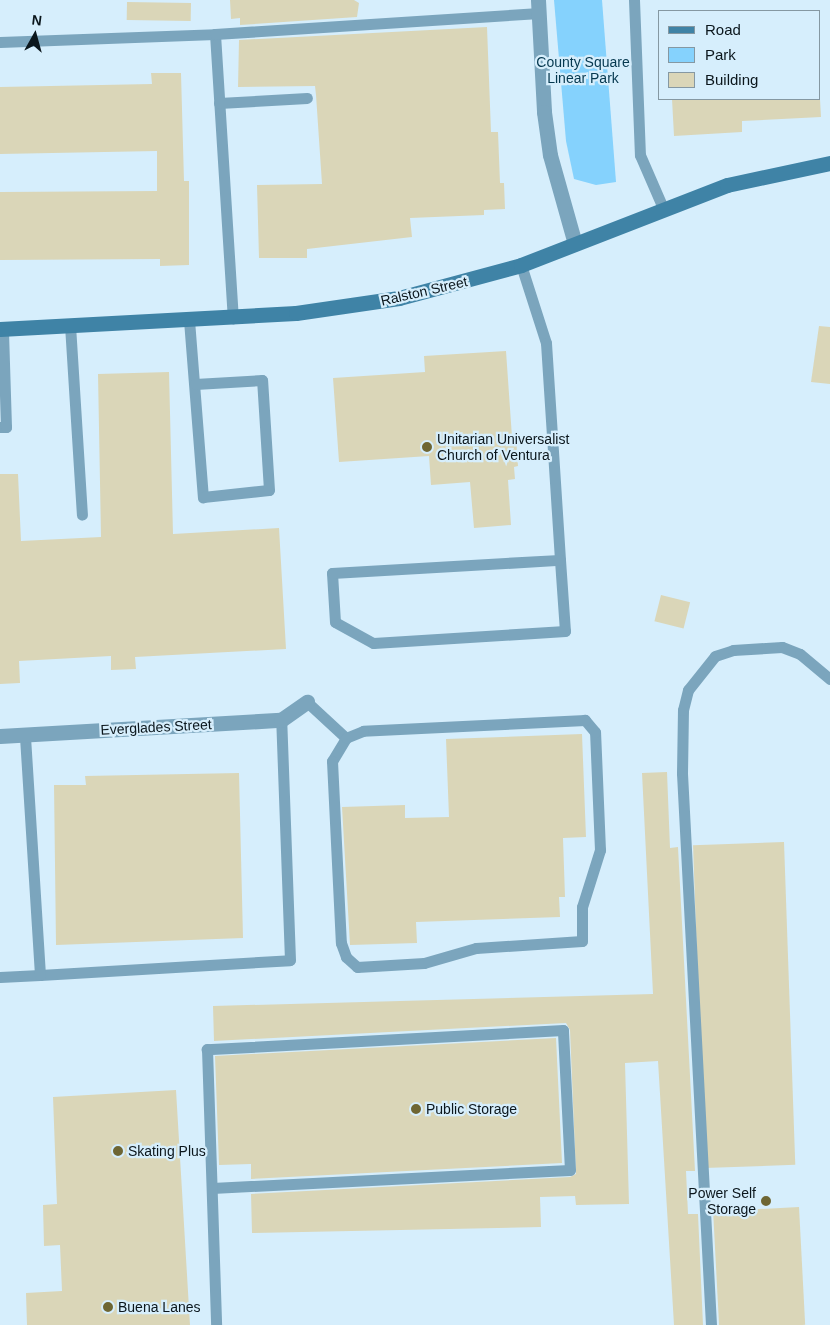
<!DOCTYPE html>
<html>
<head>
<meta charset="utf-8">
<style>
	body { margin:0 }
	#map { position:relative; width:830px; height:1325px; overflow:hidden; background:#d6eefc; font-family:Helvetica,sans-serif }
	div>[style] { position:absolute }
	.green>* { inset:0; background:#85d2fd }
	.building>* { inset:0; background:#dad6b8; transform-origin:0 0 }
	.lane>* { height:11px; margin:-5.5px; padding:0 5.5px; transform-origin:5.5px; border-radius:5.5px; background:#7ba5bd }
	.street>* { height:15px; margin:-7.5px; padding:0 7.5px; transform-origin:7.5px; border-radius:7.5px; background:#7ba5bd }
	.secondary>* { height:15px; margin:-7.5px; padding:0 7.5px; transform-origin:7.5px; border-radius:7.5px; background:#3f83a6 }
	.dots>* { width:14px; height:14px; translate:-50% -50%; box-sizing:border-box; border:2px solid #d6eefc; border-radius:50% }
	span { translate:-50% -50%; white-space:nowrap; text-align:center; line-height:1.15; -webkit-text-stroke:4.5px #d6eefc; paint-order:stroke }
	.park-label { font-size:14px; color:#06384f }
	.street-label { font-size:14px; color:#0b161c }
	.poi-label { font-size:14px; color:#0b161c }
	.left { translate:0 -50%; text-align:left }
	.right { translate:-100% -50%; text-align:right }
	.legend { position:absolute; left:658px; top:10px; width:162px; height:90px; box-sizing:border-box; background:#d6eefc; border:1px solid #8598a2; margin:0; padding:6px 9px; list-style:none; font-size:15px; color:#0b161c }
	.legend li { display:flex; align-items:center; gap:10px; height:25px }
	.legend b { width:25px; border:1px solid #8598a2 }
	.north { position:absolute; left:10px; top:10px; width:50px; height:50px; -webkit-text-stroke:4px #d6eefc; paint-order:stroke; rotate:7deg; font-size:14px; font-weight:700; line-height:20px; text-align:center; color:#0b161c }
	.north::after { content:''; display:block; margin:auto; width:18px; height:22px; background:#0b161c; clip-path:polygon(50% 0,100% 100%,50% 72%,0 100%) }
</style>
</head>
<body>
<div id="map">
	<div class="green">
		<i style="clip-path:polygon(554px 0,602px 0,616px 182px,596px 185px,574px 179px,566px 141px)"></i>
	</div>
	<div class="building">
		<i style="clip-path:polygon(230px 0,354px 0,359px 3px,357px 17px,240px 25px,240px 18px,231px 19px)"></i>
		<i style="left:127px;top:2px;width:64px;height:18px;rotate:1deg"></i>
		<i style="clip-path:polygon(487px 27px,491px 132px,498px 132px,500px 183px,504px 183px,505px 209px,484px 210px,484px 215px,410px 218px,412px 237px,307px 249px,307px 258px,259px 258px,257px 185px,322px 184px,316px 95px,315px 86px,238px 87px,239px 40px)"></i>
		<i style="clip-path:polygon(151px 73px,181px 73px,184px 181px,189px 181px,189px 265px,160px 266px,160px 259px,0 260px,0 192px,157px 191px,157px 151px,0 154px,0 87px,152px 84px)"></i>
		<i style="clip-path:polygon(672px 99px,820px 99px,821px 117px,742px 121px,742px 132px,674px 136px)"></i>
		<i style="clip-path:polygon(819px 326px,830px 327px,830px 384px,811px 382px)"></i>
		<i style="clip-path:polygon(506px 351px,512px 437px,516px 437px,518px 466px,514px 467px,515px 479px,508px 480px,511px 525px,474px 528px,470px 482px,431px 485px,429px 456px,339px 462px,333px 378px,425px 372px,424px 356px)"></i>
		<i style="clip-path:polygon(169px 372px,173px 534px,279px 528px,286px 649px,135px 657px,136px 669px,111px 670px,111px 656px,19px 661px,20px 683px,0 684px,0 474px,18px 474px,21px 541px,101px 537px,98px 374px)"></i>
		<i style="left:661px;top:595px;width:30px;height:27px;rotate:14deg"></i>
		<i style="clip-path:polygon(582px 734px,586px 837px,563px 838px,565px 897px,559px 897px,560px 917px,416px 922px,417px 943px,350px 945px,342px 807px,405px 805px,405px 818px,449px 817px,446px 739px)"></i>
		<i style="clip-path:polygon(667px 772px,670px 848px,678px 847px,695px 1171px,686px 1171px,688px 1214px,698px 1214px,703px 1325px,674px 1325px,658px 1061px,625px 1063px,629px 1204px,576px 1205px,575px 1196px,540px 1197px,541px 1227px,252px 1233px,251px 1194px,570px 1177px,576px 1174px,570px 1030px,566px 1023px,214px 1041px,213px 1006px,653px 994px,642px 773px)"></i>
		<i style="clip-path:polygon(239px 773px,243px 938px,56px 945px,54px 785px,86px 785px,85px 776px)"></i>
		<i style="left:784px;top:842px;width:323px;height:91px;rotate:88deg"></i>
		<i style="clip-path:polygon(556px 1038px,562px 1163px,251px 1179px,251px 1164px,219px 1165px,215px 1056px)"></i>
		<i style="clip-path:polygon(176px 1090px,190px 1325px,27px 1325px,26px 1293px,62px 1291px,60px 1245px,44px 1246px,43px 1205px,57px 1204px,53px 1097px)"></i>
		<i style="left:799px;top:1207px;width:118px;height:86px;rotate:87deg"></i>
	</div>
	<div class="lane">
		<i style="left:634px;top:0;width:155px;rotate:87.8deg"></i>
		<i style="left:640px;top:155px;width:58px;rotate:66.5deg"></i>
		<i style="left:215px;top:34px;width:285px;rotate:86.4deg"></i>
		<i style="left:0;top:42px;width:215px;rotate:-2.1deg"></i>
		<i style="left:215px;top:34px;width:325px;rotate:-3.7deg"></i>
		<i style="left:219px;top:103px;width:88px;rotate:-3.3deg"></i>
		<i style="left:521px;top:265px;width:82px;rotate:72.2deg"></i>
		<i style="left:546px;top:343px;width:217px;rotate:86.3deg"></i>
		<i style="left:560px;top:560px;width:71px;rotate:86deg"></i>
		<i style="left:565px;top:631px;width:192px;rotate:176.4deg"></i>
		<i style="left:373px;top:643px;width:43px;rotate:-151.1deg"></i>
		<i style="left:335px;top:622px;width:49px;rotate:-93.5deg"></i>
		<i style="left:332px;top:573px;width:228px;rotate:-3.3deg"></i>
		<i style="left:189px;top:320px;width:178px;rotate:85.5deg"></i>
		<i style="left:203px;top:497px;width:66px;rotate:-6.1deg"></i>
		<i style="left:269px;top:490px;width:110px;rotate:-93.6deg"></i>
		<i style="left:262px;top:380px;width:67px;rotate:176.6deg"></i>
		<i style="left:70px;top:325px;width:190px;rotate:86.4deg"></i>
		<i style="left:0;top:427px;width:6px"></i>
		<i style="left:6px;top:427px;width:98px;rotate:-91.8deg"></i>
		<i style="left:307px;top:702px;width:53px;rotate:42.7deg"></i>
		<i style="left:346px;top:738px;width:27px;rotate:121deg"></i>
		<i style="left:332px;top:761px;width:182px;rotate:87.2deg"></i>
		<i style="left:341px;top:943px;width:15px;rotate:70deg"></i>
		<i style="left:346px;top:957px;width:15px;rotate:42deg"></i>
		<i style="left:357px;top:967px;width:67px;rotate:-3.4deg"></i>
		<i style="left:424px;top:963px;width:54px;rotate:-16.1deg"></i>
		<i style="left:476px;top:948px;width:106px;rotate:-3.8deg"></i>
		<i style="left:582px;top:941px;width:34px;rotate:-90deg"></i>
		<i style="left:582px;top:907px;width:60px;rotate:-72.5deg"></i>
		<i style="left:600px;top:850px;width:118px;rotate:-92.4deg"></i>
		<i style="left:595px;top:732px;width:16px;rotate:-130deg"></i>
		<i style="left:585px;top:720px;width:222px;rotate:177.2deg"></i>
		<i style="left:363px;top:731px;width:18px;rotate:158deg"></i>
		<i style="left:40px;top:975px;width:250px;rotate:-3.4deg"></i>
		<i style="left:290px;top:960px;width:240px;rotate:-92.1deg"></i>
		<i style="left:0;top:977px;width:40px;rotate:-2.9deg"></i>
		<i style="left:40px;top:975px;width:241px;rotate:-93.6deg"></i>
		<i style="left:212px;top:1188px;width:358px;rotate:-2.9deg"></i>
		<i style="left:570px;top:1170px;width:140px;rotate:-92.9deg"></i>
		<i style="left:563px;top:1030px;width:357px;rotate:176.9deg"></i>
		<i style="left:207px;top:1049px;width:276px;rotate:88.1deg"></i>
		<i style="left:711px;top:1325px;width:553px;rotate:-93.01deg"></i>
		<i style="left:682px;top:773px;width:63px;rotate:-89.1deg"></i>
		<i style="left:683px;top:710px;width:21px;rotate:-76deg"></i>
		<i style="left:688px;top:690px;width:43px;rotate:-51.5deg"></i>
		<i style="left:715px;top:656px;width:19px;rotate:-18deg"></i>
		<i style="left:733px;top:650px;width:49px;rotate:-3.5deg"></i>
		<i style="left:782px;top:647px;width:19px;rotate:21deg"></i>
		<i style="left:800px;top:654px;width:39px;rotate:40deg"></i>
	</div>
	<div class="street">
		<i style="left:538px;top:0;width:112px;rotate:86.9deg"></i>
		<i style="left:544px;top:112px;width:43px;rotate:82.1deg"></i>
		<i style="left:550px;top:155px;width:92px;rotate:74.3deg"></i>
		<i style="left:0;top:736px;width:281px;rotate:-3.3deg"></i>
		<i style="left:281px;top:720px;width:32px;rotate:-35deg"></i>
	</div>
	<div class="secondary">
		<i style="left:0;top:329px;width:296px;rotate:-3.1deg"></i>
		<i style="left:296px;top:313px;width:104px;rotate:-8.3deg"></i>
		<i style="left:399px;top:298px;width:126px;rotate:-15.1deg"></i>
		<i style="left:521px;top:265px;width:221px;rotate:-21.2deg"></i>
		<i style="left:727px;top:185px;width:105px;rotate:-12.1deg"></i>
	</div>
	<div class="dots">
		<i style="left:427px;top:447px;background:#6e6633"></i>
		<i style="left:416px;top:1109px;background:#6e6633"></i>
		<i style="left:118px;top:1151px;background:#6e6633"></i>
		<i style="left:766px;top:1201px;background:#6e6633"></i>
		<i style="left:108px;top:1307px;background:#6e6633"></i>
	</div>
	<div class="park-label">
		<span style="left:583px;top:70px">County Square<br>Linear Park</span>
	</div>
	<div class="street-label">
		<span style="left:424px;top:291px;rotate:-13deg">Ralston Street</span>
		<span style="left:156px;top:727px;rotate:-3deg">Everglades Street</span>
	</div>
	<div class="poi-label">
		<span class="left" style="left:437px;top:447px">Unitarian Universalist<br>Church of Ventura</span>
		<span class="left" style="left:426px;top:1109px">Public Storage</span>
		<span class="left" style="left:128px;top:1151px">Skating Plus</span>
		<span class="right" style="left:756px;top:1201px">Power Self<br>Storage</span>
		<span class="left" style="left:118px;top:1307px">Buena Lanes</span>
	</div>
	<ul class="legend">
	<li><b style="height:6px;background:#3f83a6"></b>Road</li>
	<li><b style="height:14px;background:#85d2fd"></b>Park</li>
	<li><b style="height:14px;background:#dad6b8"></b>Building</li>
	</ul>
	<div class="north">N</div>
</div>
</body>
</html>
